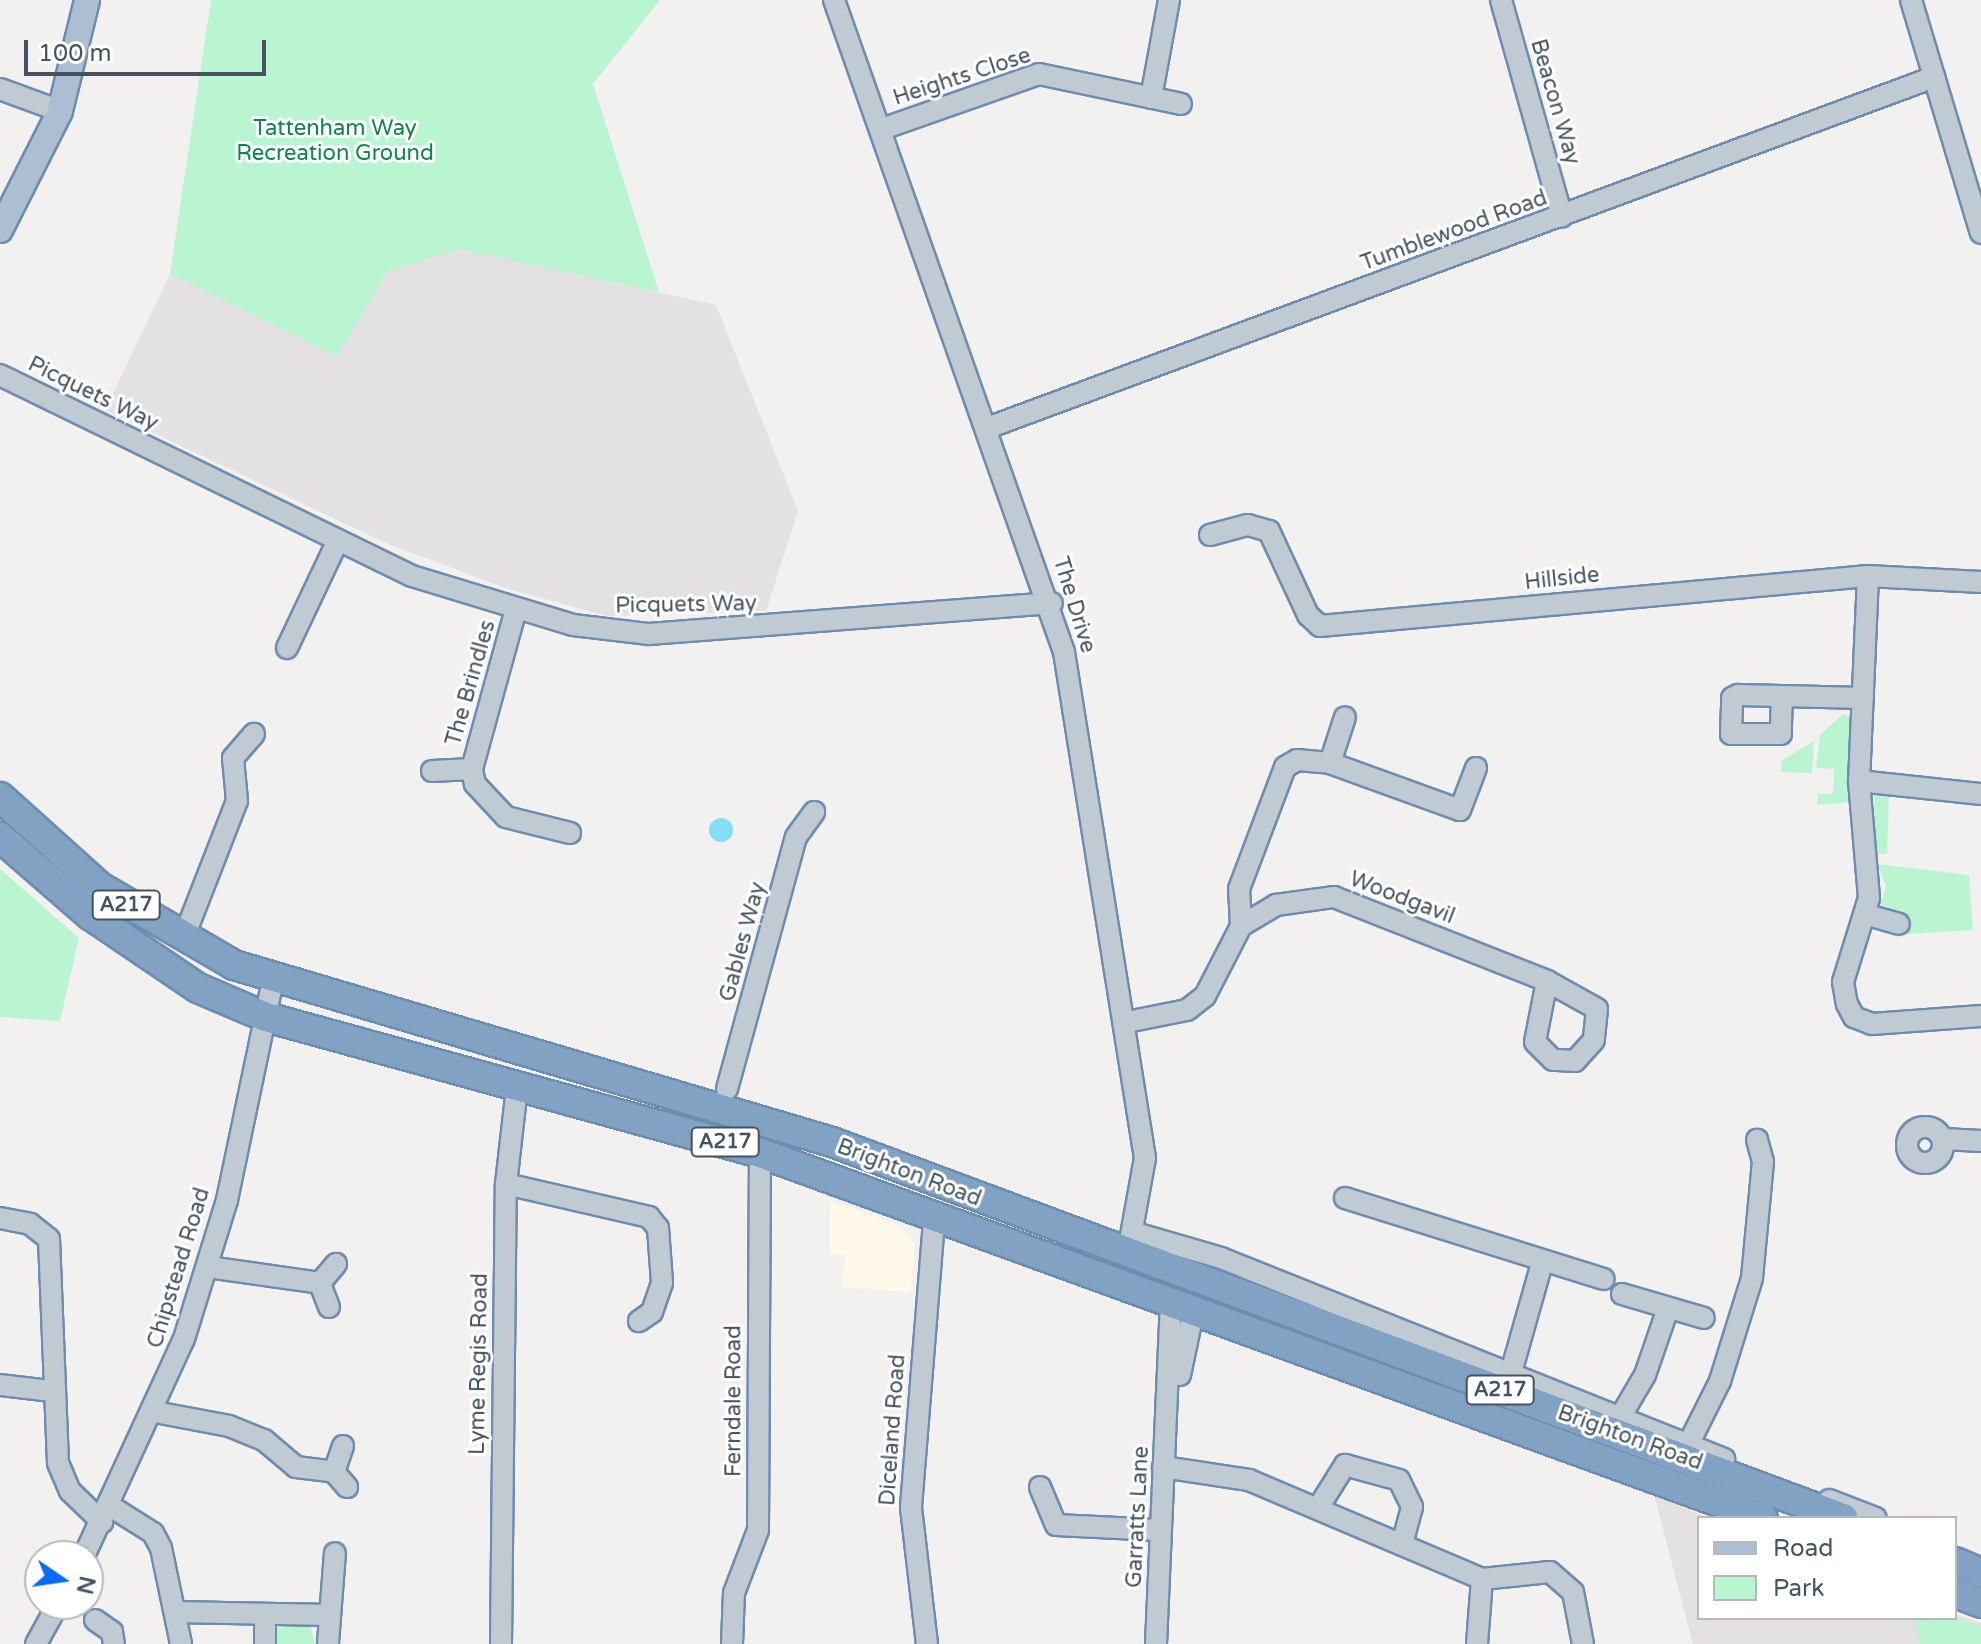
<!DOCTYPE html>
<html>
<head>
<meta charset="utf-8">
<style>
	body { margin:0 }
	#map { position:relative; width:1981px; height:1644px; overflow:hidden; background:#f3f0f0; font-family:"Varela Round",sans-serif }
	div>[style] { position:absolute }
	.commercial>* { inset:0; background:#fef8e8 }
	.education>* { inset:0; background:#e4e1e2 }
	.green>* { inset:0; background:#baf5d1 }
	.water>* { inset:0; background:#82ddf7 }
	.round { border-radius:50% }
	.roads { filter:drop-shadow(2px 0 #6d8db0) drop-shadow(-2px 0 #6d8db0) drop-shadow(0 2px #6d8db0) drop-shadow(0 -2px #6d8db0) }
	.minor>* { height:20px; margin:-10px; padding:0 10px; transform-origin:10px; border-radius:10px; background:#bfcad3 }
	.minor>.ring { margin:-10px; padding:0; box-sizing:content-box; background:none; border:20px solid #bfcad3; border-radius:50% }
	.major>* { height:24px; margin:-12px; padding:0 12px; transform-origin:12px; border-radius:12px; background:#acbfd2 }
	.highway>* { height:28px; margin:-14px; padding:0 14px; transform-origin:14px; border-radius:14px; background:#82a2c4 }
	span { translate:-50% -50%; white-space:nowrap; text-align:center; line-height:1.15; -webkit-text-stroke:6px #fff; paint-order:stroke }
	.shield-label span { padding:2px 6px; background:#fff; border:2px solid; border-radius:6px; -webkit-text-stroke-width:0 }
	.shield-label { font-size:20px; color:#455360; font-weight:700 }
	.street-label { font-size:22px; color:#455360 }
	.park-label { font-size:22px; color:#0c864a }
	.legend { position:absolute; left:1697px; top:1516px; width:260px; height:104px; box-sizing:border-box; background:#fff; border:2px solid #b5babf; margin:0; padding:10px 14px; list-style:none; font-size:24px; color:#455360 }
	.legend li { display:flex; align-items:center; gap:16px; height:40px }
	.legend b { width:40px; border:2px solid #b5babf }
	.north { position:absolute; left:24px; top:1540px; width:80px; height:80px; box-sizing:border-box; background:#fff; border:2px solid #b5babf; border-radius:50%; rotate:103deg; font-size:22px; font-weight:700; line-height:32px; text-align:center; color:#455360 }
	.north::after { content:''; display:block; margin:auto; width:28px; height:36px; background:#036cf9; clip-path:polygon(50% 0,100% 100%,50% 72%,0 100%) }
	.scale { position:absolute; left:24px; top:40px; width:242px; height:36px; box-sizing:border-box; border:4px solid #455360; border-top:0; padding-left:10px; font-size:24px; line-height:28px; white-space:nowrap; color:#455360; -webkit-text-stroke:6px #fff; paint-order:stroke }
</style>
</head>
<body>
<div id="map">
	<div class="commercial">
		<i style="clip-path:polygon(830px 1201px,894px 1223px,915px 1243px,911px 1292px,841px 1287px,845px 1255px,830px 1254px)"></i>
	</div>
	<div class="education">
		<i style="clip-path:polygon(459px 248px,716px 305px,798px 511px,766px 611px,607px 616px,508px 589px,386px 543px,105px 410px,170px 274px,337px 355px,387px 272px)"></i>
		<i style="clip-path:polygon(1654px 1495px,1709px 1518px,1699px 1518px,1699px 1618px,1955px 1614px,1981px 1623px,1981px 1644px,1693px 1644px)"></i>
	</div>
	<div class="green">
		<i style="clip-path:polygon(211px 0,660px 0,593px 84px,659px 292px,459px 249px,387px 272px,337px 356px,170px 274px)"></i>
		<i style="clip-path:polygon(1843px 714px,1851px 717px,1849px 802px,1817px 805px,1818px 794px,1833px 794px,1834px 769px,1816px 768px,1820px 735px)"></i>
		<i style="clip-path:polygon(1814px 741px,1812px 773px,1781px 772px,1781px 761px)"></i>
		<i style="clip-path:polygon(1874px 793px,1889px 793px,1887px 854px,1875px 854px)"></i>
		<i style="clip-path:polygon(1877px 864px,1969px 875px,1973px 930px,1908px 934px,1911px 917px,1881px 904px,1886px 885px)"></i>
		<i style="clip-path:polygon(0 869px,79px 938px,60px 1021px,0 1017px)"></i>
		<i style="clip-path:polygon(1914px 1618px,1955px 1618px,1981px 1627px,1981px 1644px,1920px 1644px)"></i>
		<i style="clip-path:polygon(308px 1621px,316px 1644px,273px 1644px,272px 1624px)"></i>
	</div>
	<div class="water">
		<i class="round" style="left:709px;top:818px;width:24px;height:24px"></i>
	</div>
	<div class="roads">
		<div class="minor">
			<i style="left:834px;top:0;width:691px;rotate:70.57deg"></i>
			<i style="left:1064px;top:652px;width:512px;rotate:80.91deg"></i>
			<i style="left:1145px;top:1158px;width:96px;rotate:100.3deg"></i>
			<i style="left:1501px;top:0;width:225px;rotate:74.3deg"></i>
			<i style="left:1911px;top:0;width:243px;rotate:73.3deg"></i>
			<i style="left:0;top:89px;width:64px;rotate:20.1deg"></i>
			<i style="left:1151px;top:98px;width:100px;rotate:-79.6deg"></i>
			<i style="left:882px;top:129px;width:166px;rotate:-19.3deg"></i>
			<i style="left:1039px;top:74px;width:145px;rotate:11.9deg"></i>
			<i style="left:0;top:375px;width:458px;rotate:26deg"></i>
			<i style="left:412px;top:576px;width:168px;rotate:16.9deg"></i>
			<i style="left:573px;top:625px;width:77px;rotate:6.8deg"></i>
			<i style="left:649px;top:634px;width:404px;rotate:-4.4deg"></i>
			<i style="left:990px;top:427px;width:1007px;rotate:-20.34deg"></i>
			<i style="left:1210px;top:535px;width:39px;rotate:-15deg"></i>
			<i style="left:1248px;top:525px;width:22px;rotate:16deg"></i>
			<i style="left:1269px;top:531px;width:93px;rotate:65.1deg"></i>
			<i style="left:1308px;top:615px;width:16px;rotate:43deg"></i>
			<i style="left:1320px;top:626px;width:550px;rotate:-5.21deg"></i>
			<i style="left:1868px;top:576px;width:113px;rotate:3deg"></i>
			<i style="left:1868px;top:576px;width:205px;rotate:92.5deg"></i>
			<i style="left:1859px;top:781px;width:117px;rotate:85.1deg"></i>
			<i style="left:1869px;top:898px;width:88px;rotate:107.2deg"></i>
			<i style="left:1843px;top:982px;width:22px;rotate:80deg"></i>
			<i style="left:1847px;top:1004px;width:15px;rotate:62deg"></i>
			<i style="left:1854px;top:1017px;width:19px;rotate:21deg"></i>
			<i style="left:1872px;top:1024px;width:109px;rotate:-4.2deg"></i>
			<i style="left:516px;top:609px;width:166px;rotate:105.4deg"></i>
			<i style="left:472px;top:769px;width:15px;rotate:79deg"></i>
			<i style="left:475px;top:784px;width:45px;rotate:46.8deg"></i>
			<i style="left:506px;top:817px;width:66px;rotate:14deg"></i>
			<i style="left:287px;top:648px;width:117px;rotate:-64.7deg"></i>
			<i style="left:1782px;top:696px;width:38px;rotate:92deg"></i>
			<i style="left:1781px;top:734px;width:50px;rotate:180deg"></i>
			<i style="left:1731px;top:734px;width:36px;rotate:-88deg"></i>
			<i style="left:1732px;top:698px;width:7px;rotate:-27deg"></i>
			<i style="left:1738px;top:695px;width:44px;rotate:1.3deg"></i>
			<i style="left:1782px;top:696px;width:81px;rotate:1.4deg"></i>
			<i style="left:1330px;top:763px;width:48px;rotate:-71.9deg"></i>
			<i style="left:432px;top:771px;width:40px;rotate:-2.9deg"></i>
			<i style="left:1859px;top:781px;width:123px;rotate:6.1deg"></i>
			<i style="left:1868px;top:915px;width:32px;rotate:16deg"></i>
			<i style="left:1241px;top:926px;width:41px;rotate:-31deg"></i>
			<i style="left:1276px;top:905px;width:59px;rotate:-7.9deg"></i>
			<i style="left:1334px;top:897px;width:229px;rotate:21.5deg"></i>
			<i style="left:187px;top:929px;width:137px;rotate:-68.7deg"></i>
			<i style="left:237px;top:801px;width:43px;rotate:-95.3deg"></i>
			<i style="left:233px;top:758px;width:32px;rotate:-49deg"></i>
			<i style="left:1547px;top:981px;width:57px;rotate:29.2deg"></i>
			<i style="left:1597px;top:1009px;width:31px;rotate:96deg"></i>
			<i style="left:1594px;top:1040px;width:28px;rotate:132deg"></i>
			<i style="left:1575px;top:1061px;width:22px;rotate:-177deg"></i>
			<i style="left:1553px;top:1060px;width:25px;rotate:-135deg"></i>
			<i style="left:1535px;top:1042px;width:62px;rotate:-78.9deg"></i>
			<i style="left:1127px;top:1022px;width:61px;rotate:-11.3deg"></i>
			<i style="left:1187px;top:1010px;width:23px;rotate:-38deg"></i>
			<i style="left:1205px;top:996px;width:79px;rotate:-62.8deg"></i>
			<i style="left:1241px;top:926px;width:37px;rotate:-93deg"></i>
			<i style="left:1239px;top:889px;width:130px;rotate:-69.3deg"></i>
			<i style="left:1285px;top:767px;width:14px;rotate:-30deg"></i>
			<i style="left:1297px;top:760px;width:33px;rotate:5deg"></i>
			<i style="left:1330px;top:763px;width:138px;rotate:19.9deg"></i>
			<i style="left:1460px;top:810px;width:45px;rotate:-69.1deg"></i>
			<i style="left:727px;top:1089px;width:261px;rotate:-74.7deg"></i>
			<i style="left:796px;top:837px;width:31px;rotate:-54deg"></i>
			<i class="ring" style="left:1907px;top:1127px;width:16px;height:16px"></i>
			<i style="left:1943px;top:1139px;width:38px;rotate:3deg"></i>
			<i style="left:506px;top:1184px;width:147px;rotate:13deg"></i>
			<i style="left:649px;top:1217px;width:14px;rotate:51deg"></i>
			<i style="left:658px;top:1228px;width:55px;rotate:85.8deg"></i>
			<i style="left:662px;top:1283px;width:31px;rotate:109deg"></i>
			<i style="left:652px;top:1312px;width:16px;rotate:145deg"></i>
			<i style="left:1345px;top:1198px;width:271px;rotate:17.4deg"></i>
			<i style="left:0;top:1218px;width:31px;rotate:11deg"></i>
			<i style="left:30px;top:1224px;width:24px;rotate:38deg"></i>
			<i style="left:49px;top:1239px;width:224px;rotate:87.7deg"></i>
			<i style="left:58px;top:1463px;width:30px;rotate:67deg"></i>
			<i style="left:70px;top:1491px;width:45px;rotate:44.1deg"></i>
			<i style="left:1135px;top:1233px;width:90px;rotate:16.2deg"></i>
			<i style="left:1221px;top:1258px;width:542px;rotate:21.78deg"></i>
			<i style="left:208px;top:1267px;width:113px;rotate:8.1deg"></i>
			<i style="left:1622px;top:1294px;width:85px;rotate:16.3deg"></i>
			<i style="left:329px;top:1307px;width:26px;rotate:-111deg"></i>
			<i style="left:320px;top:1283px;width:25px;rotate:-50deg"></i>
			<i style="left:1180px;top:1375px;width:63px;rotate:-78.2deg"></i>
			<i style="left:1510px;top:1376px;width:117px;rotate:-74.2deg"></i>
			<i style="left:0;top:1385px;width:51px;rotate:6.7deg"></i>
			<i style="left:155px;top:1412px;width:75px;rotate:10.7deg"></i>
			<i style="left:229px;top:1426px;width:38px;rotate:22deg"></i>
			<i style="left:264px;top:1440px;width:42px;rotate:40.2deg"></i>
			<i style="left:296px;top:1467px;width:38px;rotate:7deg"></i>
			<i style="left:1619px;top:1419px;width:51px;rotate:-59.4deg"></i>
			<i style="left:1645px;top:1375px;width:68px;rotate:-71deg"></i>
			<i style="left:1688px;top:1445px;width:72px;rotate:-63.4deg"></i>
			<i style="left:1720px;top:1381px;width:108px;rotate:-72.7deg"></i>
			<i style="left:1752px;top:1278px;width:117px;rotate:-84.6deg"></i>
			<i style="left:1763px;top:1162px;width:23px;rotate:-105deg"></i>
			<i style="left:343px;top:1446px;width:28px;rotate:109deg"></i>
			<i style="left:334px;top:1472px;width:20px;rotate:49deg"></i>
			<i style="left:1163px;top:1467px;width:87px;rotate:8.6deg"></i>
			<i style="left:1249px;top:1480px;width:253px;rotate:23deg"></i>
			<i style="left:1482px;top:1579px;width:68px;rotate:-5.9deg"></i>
			<i style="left:1550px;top:1572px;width:30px;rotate:41deg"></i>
			<i style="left:1573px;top:1592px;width:53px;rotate:79.1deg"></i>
			<i style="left:1040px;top:1487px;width:41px;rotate:67.2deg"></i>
			<i style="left:1056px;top:1525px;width:103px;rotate:2.8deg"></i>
			<i style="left:1829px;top:1500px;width:50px;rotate:21deg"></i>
			<i style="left:110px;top:1506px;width:51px;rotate:32.1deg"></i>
			<i style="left:153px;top:1533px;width:17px;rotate:62deg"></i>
			<i style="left:161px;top:1548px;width:98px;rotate:78.2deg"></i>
			<i style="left:1318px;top:1508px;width:51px;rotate:-57.9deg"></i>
			<i style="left:1345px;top:1465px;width:56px;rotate:15.5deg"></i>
			<i style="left:1399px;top:1480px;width:30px;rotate:64deg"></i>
			<i style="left:1412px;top:1507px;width:39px;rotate:105deg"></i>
			<i style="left:84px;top:1556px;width:239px;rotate:-65.3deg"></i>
			<i style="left:184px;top:1339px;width:145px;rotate:-72.8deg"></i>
			<i style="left:227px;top:1200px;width:226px;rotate:-78.2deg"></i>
			<i style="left:175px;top:1612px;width:155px;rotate:1.1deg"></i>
			<i style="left:265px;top:1614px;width:30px;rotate:90deg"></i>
			<i style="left:95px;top:1620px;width:21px;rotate:35deg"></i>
			<i style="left:112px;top:1632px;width:12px;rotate:81deg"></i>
			<i style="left:328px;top:1643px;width:90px;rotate:-85.6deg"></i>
			<i style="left:36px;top:1644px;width:46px;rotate:-61.2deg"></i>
			<i style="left:501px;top:1644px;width:460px;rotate:-89.4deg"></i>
			<i style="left:506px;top:1184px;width:98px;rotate:-83.5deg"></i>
			<i style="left:732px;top:1644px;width:51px;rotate:-87.8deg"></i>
			<i style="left:734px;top:1593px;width:67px;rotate:-69.1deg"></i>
			<i style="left:758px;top:1530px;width:377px;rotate:-89.7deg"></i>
			<i style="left:927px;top:1644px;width:138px;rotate:-96.7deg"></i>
			<i style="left:911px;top:1507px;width:290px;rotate:-85.4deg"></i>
			<i style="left:1156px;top:1644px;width:339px;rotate:-87.5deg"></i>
			<i style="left:1477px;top:1644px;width:65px;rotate:-85.6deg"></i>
		</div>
		<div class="major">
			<i style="left:0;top:230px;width:133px;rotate:-63.2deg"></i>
			<i style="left:60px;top:111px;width:114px;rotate:-76.3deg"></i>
		</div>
		<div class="highway">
			<i style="left:0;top:797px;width:135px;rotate:42deg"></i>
			<i style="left:100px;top:887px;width:155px;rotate:30.2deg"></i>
			<i style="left:234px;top:965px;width:624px;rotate:16.49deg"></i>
			<i style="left:832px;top:1142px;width:1079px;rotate:20.4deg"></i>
			<i style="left:0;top:837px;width:119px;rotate:40.9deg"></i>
			<i style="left:90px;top:915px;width:130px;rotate:34.1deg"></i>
			<i style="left:198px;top:988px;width:74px;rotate:23.1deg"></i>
			<i style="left:266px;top:1017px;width:512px;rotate:15.39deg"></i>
			<i style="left:760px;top:1153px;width:1067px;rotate:20deg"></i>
			<i style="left:1955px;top:1562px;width:28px;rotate:23deg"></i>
			<i style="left:1955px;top:1593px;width:28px;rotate:21deg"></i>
		</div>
	</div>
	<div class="shield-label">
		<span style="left:126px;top:905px">A217</span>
		<span style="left:725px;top:1142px">A217</span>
		<span style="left:1500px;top:1390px">A217</span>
	</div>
	<div class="street-label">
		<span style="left:962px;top:77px;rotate:-18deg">Heights Close</span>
		<span style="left:1555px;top:102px;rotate:74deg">Beacon Way</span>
		<span style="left:1454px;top:231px;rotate:-20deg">Tumblewood Road</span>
		<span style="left:93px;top:394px;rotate:26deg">Picquets Way</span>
		<span style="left:1562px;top:579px;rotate:-6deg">Hillside</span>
		<span style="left:686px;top:605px;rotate:-1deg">Picquets Way</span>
		<span style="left:1074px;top:605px;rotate:73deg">The Drive</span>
		<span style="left:471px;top:683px;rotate:-74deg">The Brindles</span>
		<span style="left:1402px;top:898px;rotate:21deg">Woodgavil</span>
		<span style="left:743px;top:942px;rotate:-75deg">Gables Way</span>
		<span style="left:909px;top:1173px;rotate:21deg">Brighton Road</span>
		<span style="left:179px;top:1268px;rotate:-73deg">Chipstead Road</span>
		<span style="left:479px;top:1364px;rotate:-89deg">Lyme Regis Road</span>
		<span style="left:734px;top:1401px;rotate:-90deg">Ferndale Road</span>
		<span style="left:893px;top:1430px;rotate:-86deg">Diceland Road</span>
		<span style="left:1630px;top:1438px;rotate:20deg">Brighton Road</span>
		<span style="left:1138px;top:1517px;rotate:-87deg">Garratts Lane</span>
	</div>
	<div class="park-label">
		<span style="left:335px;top:141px">Tattenham Way<br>Recreation Ground</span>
	</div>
	<ul class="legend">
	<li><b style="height:10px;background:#acbfd2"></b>Road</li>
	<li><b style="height:22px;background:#baf5d1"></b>Park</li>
	</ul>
	<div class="north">N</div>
	<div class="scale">100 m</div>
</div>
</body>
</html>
